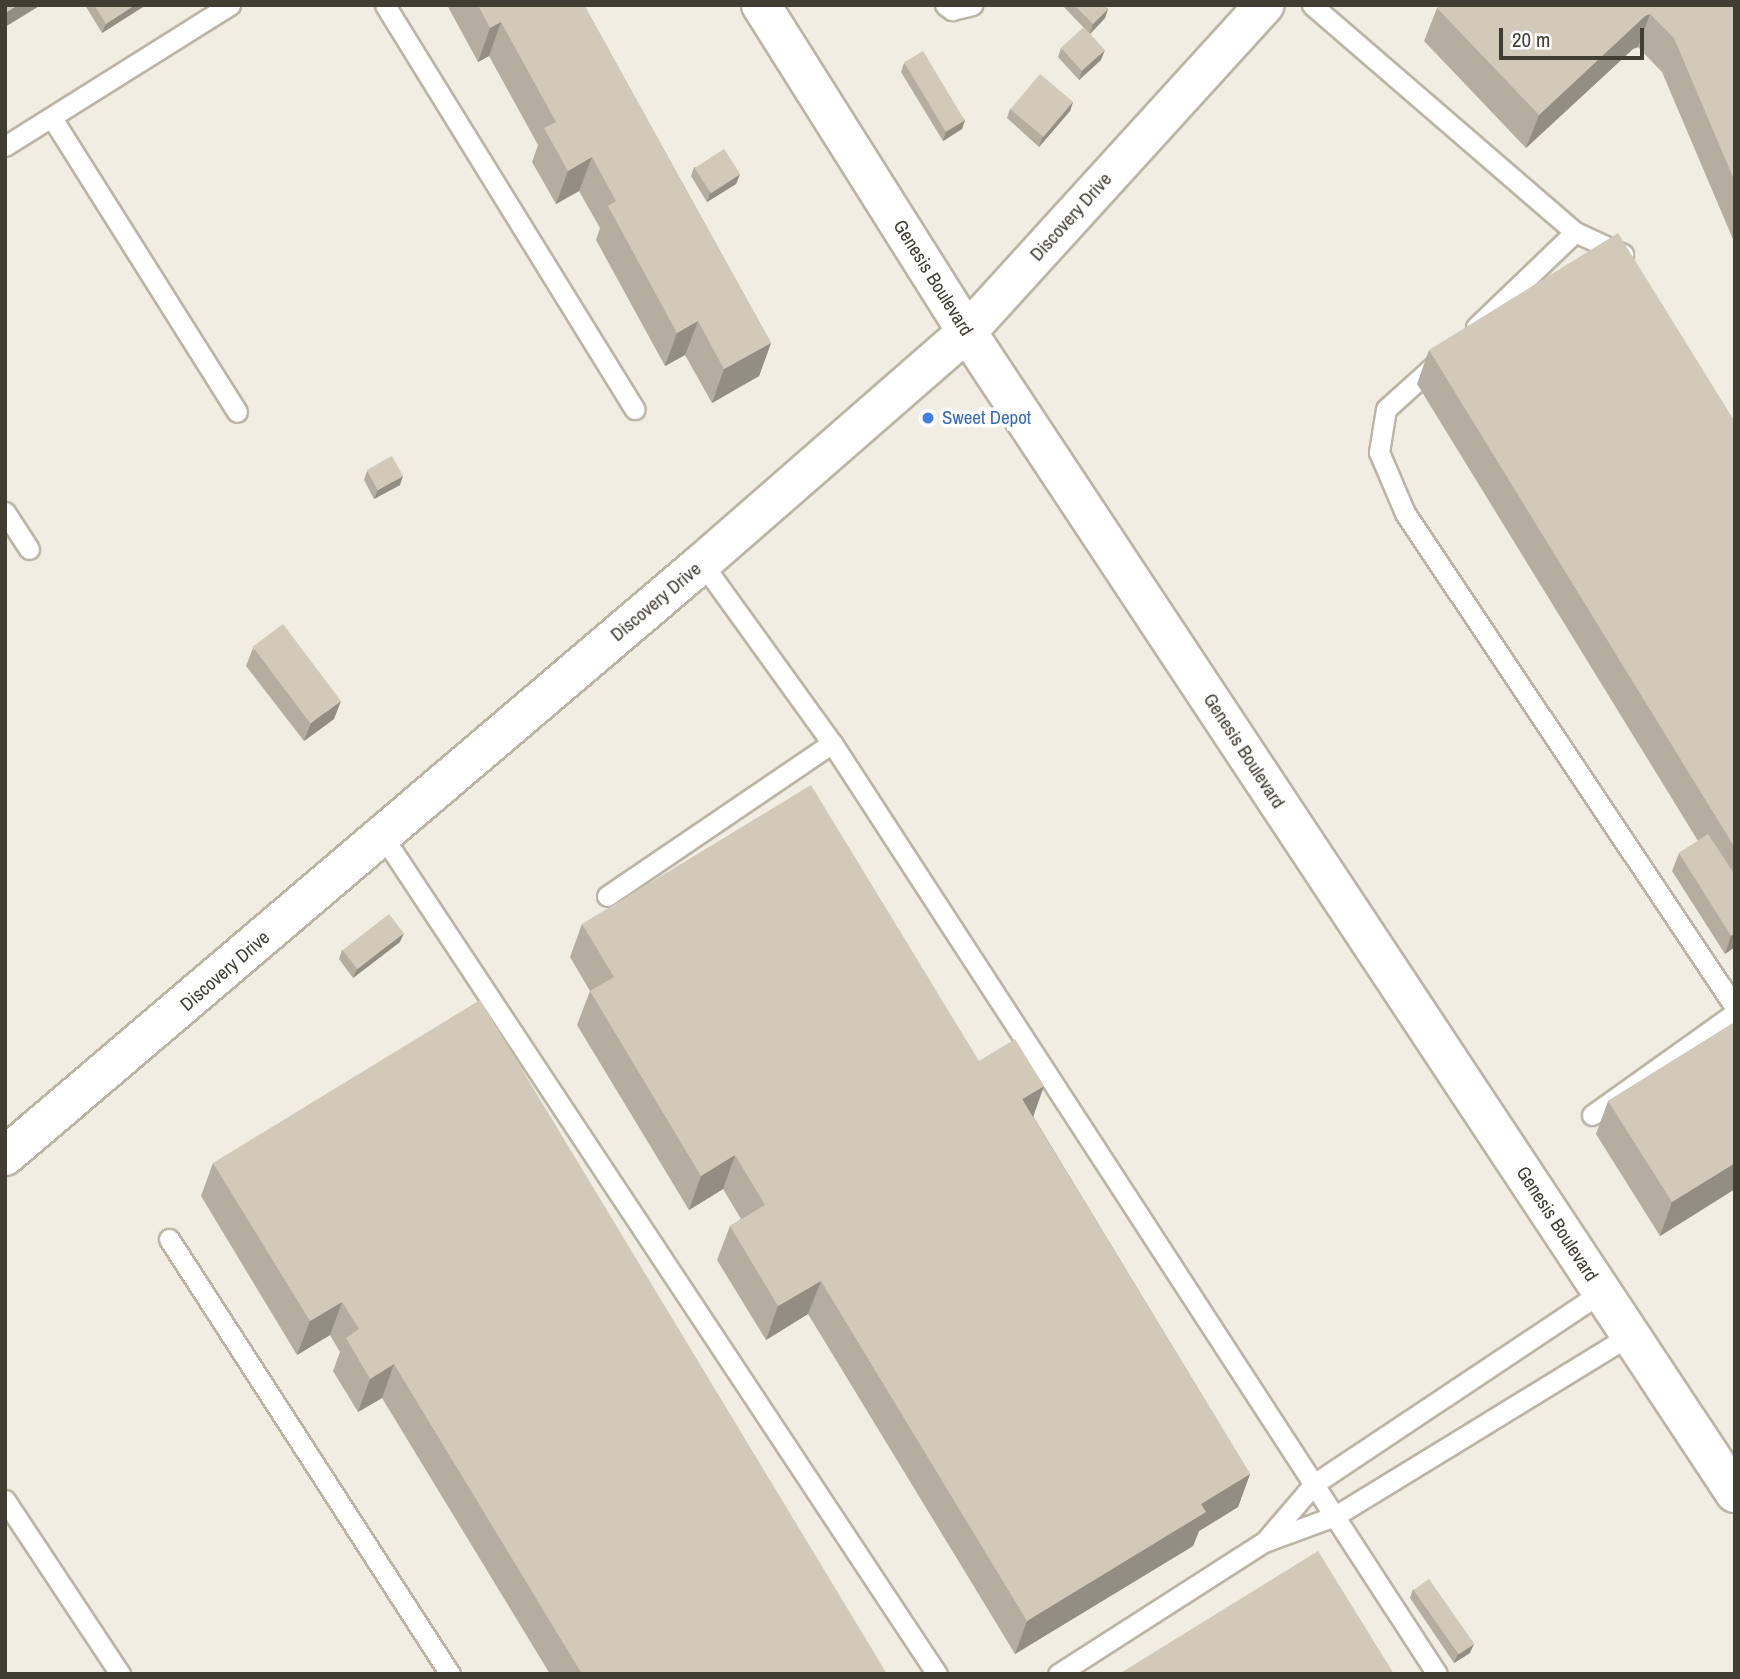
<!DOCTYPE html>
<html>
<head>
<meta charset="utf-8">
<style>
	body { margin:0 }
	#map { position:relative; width:1740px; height:1679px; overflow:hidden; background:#f1ede3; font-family:"Archivo Narrow",sans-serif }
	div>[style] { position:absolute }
	.roads { filter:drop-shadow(2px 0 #bcb5a6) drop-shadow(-2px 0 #bcb5a6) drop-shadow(0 2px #bcb5a6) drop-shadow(0 -2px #bcb5a6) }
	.service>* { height:19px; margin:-9.5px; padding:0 9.5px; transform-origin:9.5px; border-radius:9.5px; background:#fff }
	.minor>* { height:38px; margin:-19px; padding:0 19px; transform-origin:19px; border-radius:19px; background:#fff }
	.wall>* { inset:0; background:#b5ad9f }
	.shaded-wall>* { inset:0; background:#938d82 }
	.building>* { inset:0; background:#d2c9b9; transform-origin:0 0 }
	.dots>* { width:19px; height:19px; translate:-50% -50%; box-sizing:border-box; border:4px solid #fff; border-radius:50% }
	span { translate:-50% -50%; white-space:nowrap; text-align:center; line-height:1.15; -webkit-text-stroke:7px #fff; paint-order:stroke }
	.street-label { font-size:19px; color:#423d33 }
	.shop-label { font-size:19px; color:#366cbe }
	.left { translate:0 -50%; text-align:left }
	.frame { position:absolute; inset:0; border:7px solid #423d33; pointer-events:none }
	.scale { position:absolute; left:1499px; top:28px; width:145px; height:32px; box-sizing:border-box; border:4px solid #423d33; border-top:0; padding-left:9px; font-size:21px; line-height:24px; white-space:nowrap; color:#423d33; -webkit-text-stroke:5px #fff; paint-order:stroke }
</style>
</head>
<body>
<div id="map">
	<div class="roads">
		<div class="service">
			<i style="left:385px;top:5px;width:475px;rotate:58.3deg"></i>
			<i style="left:945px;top:5px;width:9px;rotate:36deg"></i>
			<i style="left:952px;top:10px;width:21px;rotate:-14deg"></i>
			<i style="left:1312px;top:5px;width:347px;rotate:40.8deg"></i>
			<i style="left:52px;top:118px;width:347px;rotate:57.8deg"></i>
			<i style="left:5px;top:146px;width:266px;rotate:-32.1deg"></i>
			<i style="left:1476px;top:327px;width:137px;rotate:-43.8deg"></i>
			<i style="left:1575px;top:232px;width:53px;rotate:24.6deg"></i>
			<i style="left:1436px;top:364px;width:67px;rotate:138deg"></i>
			<i style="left:1386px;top:409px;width:44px;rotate:99.2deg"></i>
			<i style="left:1379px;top:452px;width:66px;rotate:66.9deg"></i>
			<i style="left:1405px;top:513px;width:594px;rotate:56.26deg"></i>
			<i style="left:5px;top:512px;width:44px;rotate:57deg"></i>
			<i style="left:702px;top:563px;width:222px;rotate:54.2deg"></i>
			<i style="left:832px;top:743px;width:1110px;rotate:56.98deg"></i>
			<i style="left:382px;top:835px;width:1006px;rotate:56.52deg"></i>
			<i style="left:607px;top:896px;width:272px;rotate:-34.2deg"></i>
			<i style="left:1592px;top:1115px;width:176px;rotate:-35.5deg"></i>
			<i style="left:169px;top:1239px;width:518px;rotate:57.14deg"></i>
			<i style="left:5px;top:1500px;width:209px;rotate:56.5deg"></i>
			<i style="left:1267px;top:1539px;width:72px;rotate:-49.5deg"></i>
			<i style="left:1314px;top:1484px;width:346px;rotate:-33.7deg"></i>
			<i style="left:1058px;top:1674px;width:245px;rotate:-32.7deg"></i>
			<i style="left:1264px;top:1542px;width:76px;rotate:-20.1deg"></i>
			<i style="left:1335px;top:1516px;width:346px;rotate:-31.5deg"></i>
		</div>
		<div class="minor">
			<i style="left:761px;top:5px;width:386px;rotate:57.8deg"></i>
			<i style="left:967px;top:332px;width:1392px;rotate:56.52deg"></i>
			<i style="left:5px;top:1156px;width:915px;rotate:-40.39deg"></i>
			<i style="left:702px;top:563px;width:352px;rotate:-41.1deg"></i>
			<i style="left:967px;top:332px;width:442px;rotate:-47.7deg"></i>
		</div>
	</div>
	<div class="wall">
		<i style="clip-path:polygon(85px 5px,146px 5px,102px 33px)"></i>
		<i style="clip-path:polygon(447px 5px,584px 5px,771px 343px,759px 376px,712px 403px,685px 355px,665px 366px,596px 240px,600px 228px,579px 191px,556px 204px,532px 162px,538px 145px,489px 56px,478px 62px)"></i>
		<i style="clip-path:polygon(1062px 5px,1104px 5px,1108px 9px,1105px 18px,1090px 34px,1101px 60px,1079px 80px,1058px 57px,1061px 48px,1084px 28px)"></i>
		<i style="clip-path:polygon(1735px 5px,1735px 244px,1662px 72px,1638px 47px,1633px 49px,1526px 148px,1424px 41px,1437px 8px)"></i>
		<i style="clip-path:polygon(904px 63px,965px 120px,962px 129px,943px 141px,901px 72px)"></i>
		<i style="clip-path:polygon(1073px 102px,1070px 111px,1039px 147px,1007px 118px,1010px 109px)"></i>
		<i style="clip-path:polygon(694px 167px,740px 174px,736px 184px,707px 202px,691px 176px)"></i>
		<i style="clip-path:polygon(1429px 350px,1735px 422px,1735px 947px,1725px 954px,1672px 871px,1679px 853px,1698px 841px,1417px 384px)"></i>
		<i style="clip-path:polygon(367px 471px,400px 485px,374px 499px,364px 480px)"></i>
		<i style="clip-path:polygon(253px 648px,334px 719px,304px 741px,246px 666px)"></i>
		<i style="clip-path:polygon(582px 924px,979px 1061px,1033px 1116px,1250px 1474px,1238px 1507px,1199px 1531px,1193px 1546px,1015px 1654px,808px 1314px,766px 1340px,717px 1260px,730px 1226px,741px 1219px,723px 1189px,689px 1210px,577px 1025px,590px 991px,570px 957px)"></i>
		<i style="clip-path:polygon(400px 942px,353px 978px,339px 959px,342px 950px)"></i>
		<i style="clip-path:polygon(1735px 1022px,1735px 1189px,1660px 1236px,1596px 1134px,1608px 1101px)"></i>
		<i style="clip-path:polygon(213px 1163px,887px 1674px,550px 1674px,382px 1398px,358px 1412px,333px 1371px,340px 1352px,330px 1335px,297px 1355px,201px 1196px)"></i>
		<i style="clip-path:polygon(1413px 1589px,1470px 1653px,1454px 1663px,1410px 1598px)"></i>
	</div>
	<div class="shaded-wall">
		<i style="clip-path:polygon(18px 5px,41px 5px,5px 27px,5px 13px)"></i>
		<i style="clip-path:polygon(135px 5px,146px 5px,102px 33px,106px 24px)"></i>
		<i style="clip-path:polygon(1108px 9px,1105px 18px,1090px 34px,1093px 24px)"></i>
		<i style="clip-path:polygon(1650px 14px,1638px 47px,1633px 49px,1526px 148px,1539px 115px,1645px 16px)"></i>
		<i style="clip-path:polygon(501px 22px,489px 56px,478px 62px,490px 28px)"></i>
		<i style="clip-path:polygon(1105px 50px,1101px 60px,1079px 80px,1082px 71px)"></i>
		<i style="clip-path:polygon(1073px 102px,1070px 111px,1039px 147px,1042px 138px)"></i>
		<i style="clip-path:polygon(965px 120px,962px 129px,943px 141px,946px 131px)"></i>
		<i style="clip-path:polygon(592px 157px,579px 191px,556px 204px,568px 171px)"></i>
		<i style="clip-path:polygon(740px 174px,736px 184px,707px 202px,710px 193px)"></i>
		<i style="clip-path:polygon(698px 321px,685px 355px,665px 366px,677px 333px)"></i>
		<i style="clip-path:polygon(771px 343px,759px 376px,712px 403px,724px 369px)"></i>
		<i style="clip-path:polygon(403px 476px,400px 485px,374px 499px,378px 490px)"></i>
		<i style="clip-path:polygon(341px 701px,334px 719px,304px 741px,311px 723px)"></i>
		<i style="clip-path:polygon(404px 933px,400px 942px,353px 978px,357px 969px)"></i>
		<i style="clip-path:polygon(1735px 933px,1735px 947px,1725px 954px,1731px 936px)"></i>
		<i style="clip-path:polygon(1044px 1086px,1032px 1120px,1022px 1099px)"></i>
		<i style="clip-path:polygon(735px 1155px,723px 1189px,689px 1210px,701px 1176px)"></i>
		<i style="clip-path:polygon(1735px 1163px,1735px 1189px,1660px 1236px,1672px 1202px)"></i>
		<i style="clip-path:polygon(821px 1281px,808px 1314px,766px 1340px,778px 1306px)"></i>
		<i style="clip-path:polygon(342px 1302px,330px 1335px,297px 1355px,310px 1321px)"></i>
		<i style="clip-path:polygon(394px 1364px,382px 1398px,358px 1412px,370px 1379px)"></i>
		<i style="clip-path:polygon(1250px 1474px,1238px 1507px,1199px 1531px,1193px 1546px,1015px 1654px,1027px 1621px,1201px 1504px)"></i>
		<i style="clip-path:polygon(1474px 1644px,1470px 1653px,1454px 1663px,1458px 1654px)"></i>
	</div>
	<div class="building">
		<i style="clip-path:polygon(5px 5px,18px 5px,5px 13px)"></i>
		<i style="clip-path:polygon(94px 5px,135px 5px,106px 24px)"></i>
		<i style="clip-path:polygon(478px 5px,584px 5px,771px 343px,724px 369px,698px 321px,677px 333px,608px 206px,616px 201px,592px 157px,568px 171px,544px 128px,556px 122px,501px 22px,490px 28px)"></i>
		<i style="clip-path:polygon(1074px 5px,1104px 5px,1108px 9px,1093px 24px)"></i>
		<i style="clip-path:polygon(1439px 5px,1735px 5px,1735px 182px,1674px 38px,1650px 14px,1645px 16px,1539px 115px,1437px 8px)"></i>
		<i style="left:1084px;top:27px;width:31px;height:31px;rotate:48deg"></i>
		<i style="left:923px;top:51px;width:81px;height:22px;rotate:59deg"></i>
		<i style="left:1040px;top:74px;width:43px;height:46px;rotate:40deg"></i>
		<i style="left:724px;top:149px;width:30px;height:35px;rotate:57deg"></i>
		<i style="clip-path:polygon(1618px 233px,1735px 422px,1735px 848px,1429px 350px)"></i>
		<i style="left:392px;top:456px;width:23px;height:29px;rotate:61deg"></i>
		<i style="left:283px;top:624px;width:96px;height:38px;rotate:53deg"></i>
		<i style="clip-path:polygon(811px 785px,979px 1061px,1015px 1039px,1044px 1086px,1022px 1099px,1250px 1474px,1201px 1504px,1206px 1512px,1027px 1621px,821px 1281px,778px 1306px,730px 1226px,765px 1205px,735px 1155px,701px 1176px,590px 991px,614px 977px,582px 924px)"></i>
		<i style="clip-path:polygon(1708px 834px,1735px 875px,1735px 933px,1731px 936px,1679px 853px)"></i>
		<i style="left:389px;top:914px;width:24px;height:59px;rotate:52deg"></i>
		<i style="clip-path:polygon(480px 1000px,887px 1674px,582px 1674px,394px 1364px,370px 1379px,346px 1338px,359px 1329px,342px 1302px,310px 1321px,213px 1163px)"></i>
		<i style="clip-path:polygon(1735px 1022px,1735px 1163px,1672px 1202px,1608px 1101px)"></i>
		<i style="clip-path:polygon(1318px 1551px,1394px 1674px,1119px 1674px)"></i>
		<i style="left:1429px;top:1579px;width:79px;height:19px;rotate:55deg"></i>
	</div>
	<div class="dots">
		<i style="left:928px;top:418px;background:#3f7fe0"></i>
	</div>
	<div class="street-label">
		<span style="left:1071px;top:217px;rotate:-48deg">Discovery Drive</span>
		<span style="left:933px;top:278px;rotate:58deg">Genesis Boulevard</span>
		<span style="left:656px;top:602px;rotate:-40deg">Discovery Drive</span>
		<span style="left:1244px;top:751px;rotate:57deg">Genesis Boulevard</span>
		<span style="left:225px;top:971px;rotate:-41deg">Discovery Drive</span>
		<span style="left:1557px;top:1224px;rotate:57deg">Genesis Boulevard</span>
	</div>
	<div class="shop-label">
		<span class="left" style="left:942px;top:418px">Sweet Depot</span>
	</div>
	<div class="frame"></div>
	<div class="scale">20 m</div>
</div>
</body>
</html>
